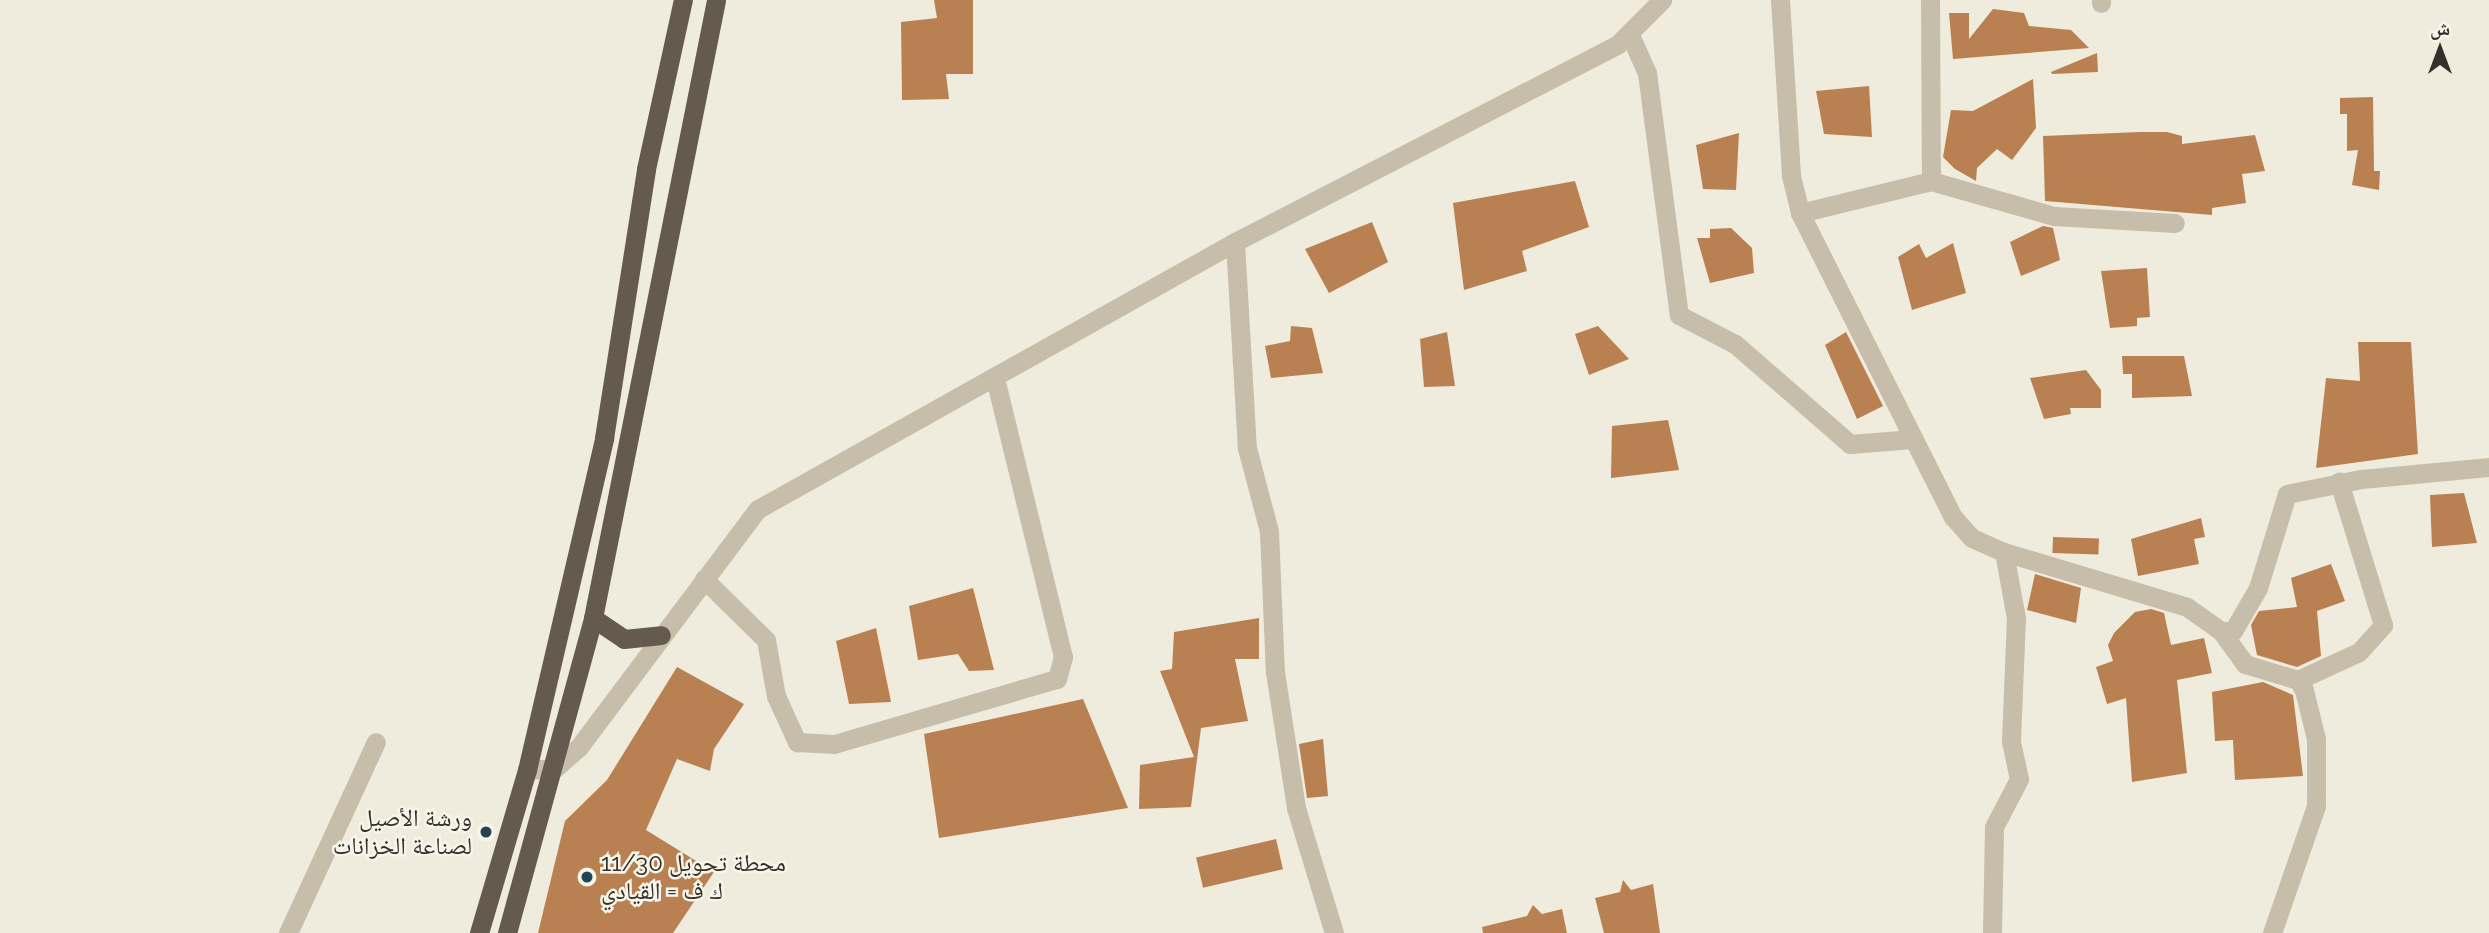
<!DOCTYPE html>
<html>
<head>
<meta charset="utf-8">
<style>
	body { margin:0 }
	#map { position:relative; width:2489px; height:933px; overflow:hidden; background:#efebdd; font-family:Raleway,"Noto Naskh Arabic",sans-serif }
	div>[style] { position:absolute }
	.building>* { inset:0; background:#b98151; transform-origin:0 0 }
	.minor>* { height:19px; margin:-9.5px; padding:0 9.5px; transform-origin:9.5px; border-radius:9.5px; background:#c6bdaa }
	.trunk>* { height:19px; margin:-9.5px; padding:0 9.5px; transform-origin:9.5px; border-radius:9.5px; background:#645a4e }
	.dots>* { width:19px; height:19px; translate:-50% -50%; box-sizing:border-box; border:4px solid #f7f4e9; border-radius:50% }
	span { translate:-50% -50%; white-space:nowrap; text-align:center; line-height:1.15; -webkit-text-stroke:5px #f7f4e9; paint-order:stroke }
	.poi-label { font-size:24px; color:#342f29 }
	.right { translate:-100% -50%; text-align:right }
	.left { translate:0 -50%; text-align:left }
	.north { position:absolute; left:2405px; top:14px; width:70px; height:70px; -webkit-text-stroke:5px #f7f4e9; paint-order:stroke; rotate:0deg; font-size:19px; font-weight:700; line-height:28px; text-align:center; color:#342f29 }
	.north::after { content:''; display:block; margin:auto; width:24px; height:32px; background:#342f29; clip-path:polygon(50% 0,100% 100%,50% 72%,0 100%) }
</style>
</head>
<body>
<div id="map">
	<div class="building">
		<i style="clip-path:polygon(934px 0,973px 0,973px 74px,946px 74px,949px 99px,902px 100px,901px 22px,937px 18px)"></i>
		<i style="clip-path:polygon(1993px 9px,2024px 13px,2029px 26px,2071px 30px,2089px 48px,1953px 59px,1949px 13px,1969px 13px,1969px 39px)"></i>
		<i style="clip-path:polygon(2097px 53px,2098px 72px,2052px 74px,2051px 72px)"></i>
		<i style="clip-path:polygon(2033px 79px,2036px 128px,2012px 160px,1997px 149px,1977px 168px,1976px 181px,1955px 169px,1943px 157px,1951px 110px,1973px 111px)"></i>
		<i style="clip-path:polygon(1869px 86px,1872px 137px,1824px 134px,1816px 91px)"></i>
		<i style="clip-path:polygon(2373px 97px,2374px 171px,2380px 171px,2379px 190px,2352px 185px,2358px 150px,2347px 151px,2347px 114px,2340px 114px,2340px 98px)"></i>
		<i style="clip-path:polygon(2140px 132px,2167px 132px,2182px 136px,2182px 144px,2255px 135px,2265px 171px,2242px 174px,2246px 203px,2212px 208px,2212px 215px,2045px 201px,2043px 136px)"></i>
		<i style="clip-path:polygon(1739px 133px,1736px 190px,1703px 189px,1696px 145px)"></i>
		<i style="clip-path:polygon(1575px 181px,1589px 227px,1522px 251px,1527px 271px,1464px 290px,1453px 203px)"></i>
		<i style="clip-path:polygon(1372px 222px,1388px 262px,1329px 293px,1305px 249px)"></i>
		<i style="clip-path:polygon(2043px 226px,2053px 228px,2060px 260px,2021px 276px,2010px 242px)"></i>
		<i style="clip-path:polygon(1731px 228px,1752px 248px,1754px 273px,1710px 283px,1697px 238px,1710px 238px,1710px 229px)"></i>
		<i style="clip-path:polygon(1953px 243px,1966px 293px,1912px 310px,1898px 257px,1919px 244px,1926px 258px)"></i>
		<i style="clip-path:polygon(2147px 268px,2150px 317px,2137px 318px,2137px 326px,2110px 328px,2101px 271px)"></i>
		<i style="clip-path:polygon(1291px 326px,1312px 328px,1323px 373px,1271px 378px,1265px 346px,1290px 341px)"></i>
		<i style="clip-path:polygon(1598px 326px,1629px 359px,1589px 375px,1575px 334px)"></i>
		<i style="clip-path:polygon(1447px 332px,1455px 386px,1424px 387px,1420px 339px)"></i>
		<i style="clip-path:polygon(1846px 332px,1883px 406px,1857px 419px,1825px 345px)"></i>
		<i style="clip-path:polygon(2358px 342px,2411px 342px,2418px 454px,2316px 468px,2326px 378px,2360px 381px)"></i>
		<i style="clip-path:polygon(2122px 356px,2184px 356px,2192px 396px,2132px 398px,2132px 374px,2123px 374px)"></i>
		<i style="clip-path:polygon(2086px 370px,2101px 390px,2101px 408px,2070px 408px,2071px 414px,2044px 419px,2030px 378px)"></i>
		<i style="clip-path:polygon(1668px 420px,1679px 470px,1611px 478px,1612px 426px)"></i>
		<i style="clip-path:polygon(2464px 493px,2477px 543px,2432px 547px,2430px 495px)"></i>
		<i style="clip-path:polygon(2201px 518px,2205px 537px,2194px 539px,2199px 564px,2138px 576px,2131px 539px)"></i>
		<i style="left:2053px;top:537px;width:46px;height:16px;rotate:2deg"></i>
		<i style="clip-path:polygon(2331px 564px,2345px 601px,2317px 611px,2321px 656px,2297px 667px,2257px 655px,2251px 625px,2259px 611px,2297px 607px,2291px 578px)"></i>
		<i style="clip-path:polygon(2035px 574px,2081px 588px,2076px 623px,2027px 610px)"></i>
		<i style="clip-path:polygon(973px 588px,994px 670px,969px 671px,958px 654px,918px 660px,909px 606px)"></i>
		<i style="clip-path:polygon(2151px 609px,2164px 613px,2171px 645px,2204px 638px,2212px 673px,2177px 680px,2187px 773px,2132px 782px,2126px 698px,2107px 704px,2096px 667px,2113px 661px,2108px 645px,2114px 633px,2135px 612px)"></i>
		<i style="clip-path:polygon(1259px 618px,1259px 659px,1235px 659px,1248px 721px,1201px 728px,1191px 807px,1139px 809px,1140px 765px,1194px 757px,1160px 671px,1172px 669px,1174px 632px)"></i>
		<i style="clip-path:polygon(876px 628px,891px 702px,849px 704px,836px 641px)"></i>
		<i style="clip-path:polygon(677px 667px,744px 704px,714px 749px,710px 771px,677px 759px,646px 830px,714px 872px,673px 933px,538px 933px,565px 821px,607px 780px)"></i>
		<i style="clip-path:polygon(2263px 682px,2293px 695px,2303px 776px,2235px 780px,2233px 740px,2215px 741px,2212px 692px)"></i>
		<i style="clip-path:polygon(1083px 699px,1128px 808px,939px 838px,924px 734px)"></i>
		<i style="clip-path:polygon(1323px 739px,1328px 796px,1307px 798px,1299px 744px)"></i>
		<i style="left:1276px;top:839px;width:31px;height:82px;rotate:77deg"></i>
		<i style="clip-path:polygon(1623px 880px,1631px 890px,1653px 884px,1660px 933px,1604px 933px,1595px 898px,1620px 892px)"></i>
		<i style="clip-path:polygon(1533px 905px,1542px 914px,1562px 909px,1567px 933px,1483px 933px,1482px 927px,1527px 916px)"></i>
	</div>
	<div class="minor">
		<i style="left:1780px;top:0;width:176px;rotate:86.4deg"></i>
		<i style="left:1791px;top:176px;width:38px;rotate:76deg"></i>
		<i style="left:1800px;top:213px;width:340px;rotate:63.3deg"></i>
		<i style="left:1953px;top:517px;width:28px;rotate:48deg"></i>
		<i style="left:1972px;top:538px;width:35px;rotate:24deg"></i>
		<i style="left:2004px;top:552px;width:191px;rotate:16.7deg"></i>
		<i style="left:2187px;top:607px;width:42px;rotate:35.2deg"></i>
		<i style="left:2221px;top:631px;width:41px;rotate:54deg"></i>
		<i style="left:2245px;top:664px;width:55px;rotate:16.8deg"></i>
		<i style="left:2298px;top:680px;width:12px;rotate:59deg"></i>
		<i style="left:2304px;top:690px;width:50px;rotate:76.2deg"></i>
		<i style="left:2316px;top:739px;width:67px;rotate:90deg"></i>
		<i style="left:2316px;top:806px;width:134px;rotate:109.1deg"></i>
		<i style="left:1930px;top:0;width:181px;rotate:89.7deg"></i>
		<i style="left:2101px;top:0;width:3px;rotate:90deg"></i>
		<i style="left:1630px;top:35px;width:42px;rotate:65.9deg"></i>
		<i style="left:1647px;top:73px;width:244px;rotate:82.5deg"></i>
		<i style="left:1679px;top:315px;width:63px;rotate:27.4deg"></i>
		<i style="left:1735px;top:344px;width:152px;rotate:41deg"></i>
		<i style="left:1850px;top:444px;width:63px;rotate:-4.5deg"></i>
		<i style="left:1800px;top:213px;width:135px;rotate:-13.7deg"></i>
		<i style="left:1931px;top:181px;width:128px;rotate:15.9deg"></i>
		<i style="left:2054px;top:216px;width:121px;rotate:3.3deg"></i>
		<i style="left:1235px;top:242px;width:206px;rotate:86.7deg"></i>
		<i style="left:1247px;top:448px;width:86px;rotate:75.2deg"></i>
		<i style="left:1269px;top:531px;width:141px;rotate:87.6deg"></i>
		<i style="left:1275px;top:672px;width:138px;rotate:81.2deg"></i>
		<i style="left:1296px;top:808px;width:131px;rotate:73.1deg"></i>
		<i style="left:704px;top:579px;width:87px;rotate:44.5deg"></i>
		<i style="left:766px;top:640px;width:57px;rotate:79.9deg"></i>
		<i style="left:776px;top:696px;width:51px;rotate:65.5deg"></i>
		<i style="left:797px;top:742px;width:37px;rotate:3deg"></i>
		<i style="left:834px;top:744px;width:232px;rotate:-16.3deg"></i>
		<i style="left:1057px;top:679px;width:23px;rotate:-75deg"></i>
		<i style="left:1063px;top:657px;width:287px;rotate:-103.7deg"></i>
		<i style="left:2221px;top:631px;width:12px"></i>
		<i style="left:2233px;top:631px;width:50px;rotate:-59.8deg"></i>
		<i style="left:2258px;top:588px;width:98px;rotate:-72.9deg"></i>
		<i style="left:2287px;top:494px;width:76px;rotate:-11.5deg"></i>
		<i style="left:2361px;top:479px;width:129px;rotate:-5.4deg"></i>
		<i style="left:2298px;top:680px;width:67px;rotate:-24.7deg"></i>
		<i style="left:2359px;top:652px;width:36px;rotate:-48deg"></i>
		<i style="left:2383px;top:625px;width:150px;rotate:-107.1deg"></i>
		<i style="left:527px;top:770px;width:28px;rotate:-4deg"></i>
		<i style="left:555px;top:768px;width:32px;rotate:-41deg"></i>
		<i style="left:579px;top:747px;width:298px;rotate:-53.1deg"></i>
		<i style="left:758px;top:509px;width:547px;rotate:-29.24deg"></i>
		<i style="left:1235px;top:242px;width:430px;rotate:-27.3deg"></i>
		<i style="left:1617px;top:45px;width:64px;rotate:-45deg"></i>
		<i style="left:288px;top:933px;width:210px;rotate:-65.3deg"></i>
		<i style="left:1992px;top:933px;width:106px;rotate:-88.9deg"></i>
		<i style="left:1994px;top:827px;width:54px;rotate:-62.5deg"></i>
		<i style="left:2019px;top:779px;width:39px;rotate:-102deg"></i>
		<i style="left:2011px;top:741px;width:123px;rotate:-87.7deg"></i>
		<i style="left:2016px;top:618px;width:67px;rotate:-100.3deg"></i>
	</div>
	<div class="trunk">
		<i style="left:593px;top:618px;width:37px;rotate:34deg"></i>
		<i style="left:624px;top:639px;width:37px;rotate:-6deg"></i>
		<i style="left:479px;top:933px;width:170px;rotate:-73.6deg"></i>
		<i style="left:527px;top:770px;width:341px;rotate:-76.9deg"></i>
		<i style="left:604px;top:438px;width:272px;rotate:-81.1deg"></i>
		<i style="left:646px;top:169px;width:173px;rotate:-77.7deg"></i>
		<i style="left:507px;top:933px;width:327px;rotate:-74.7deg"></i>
		<i style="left:593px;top:618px;width:630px;rotate:-78.74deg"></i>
	</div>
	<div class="dots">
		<i style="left:486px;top:832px;background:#234452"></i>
		<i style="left:587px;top:877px;background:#234452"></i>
	</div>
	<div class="poi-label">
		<span class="right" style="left:472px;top:832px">ورشة الأصيل<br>لصناعة الخزانات</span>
		<span class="left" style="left:601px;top:877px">محطة تحويل 11/30<br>ك ف = القيادي</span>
	</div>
	<div class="north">ش</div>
</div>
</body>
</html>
